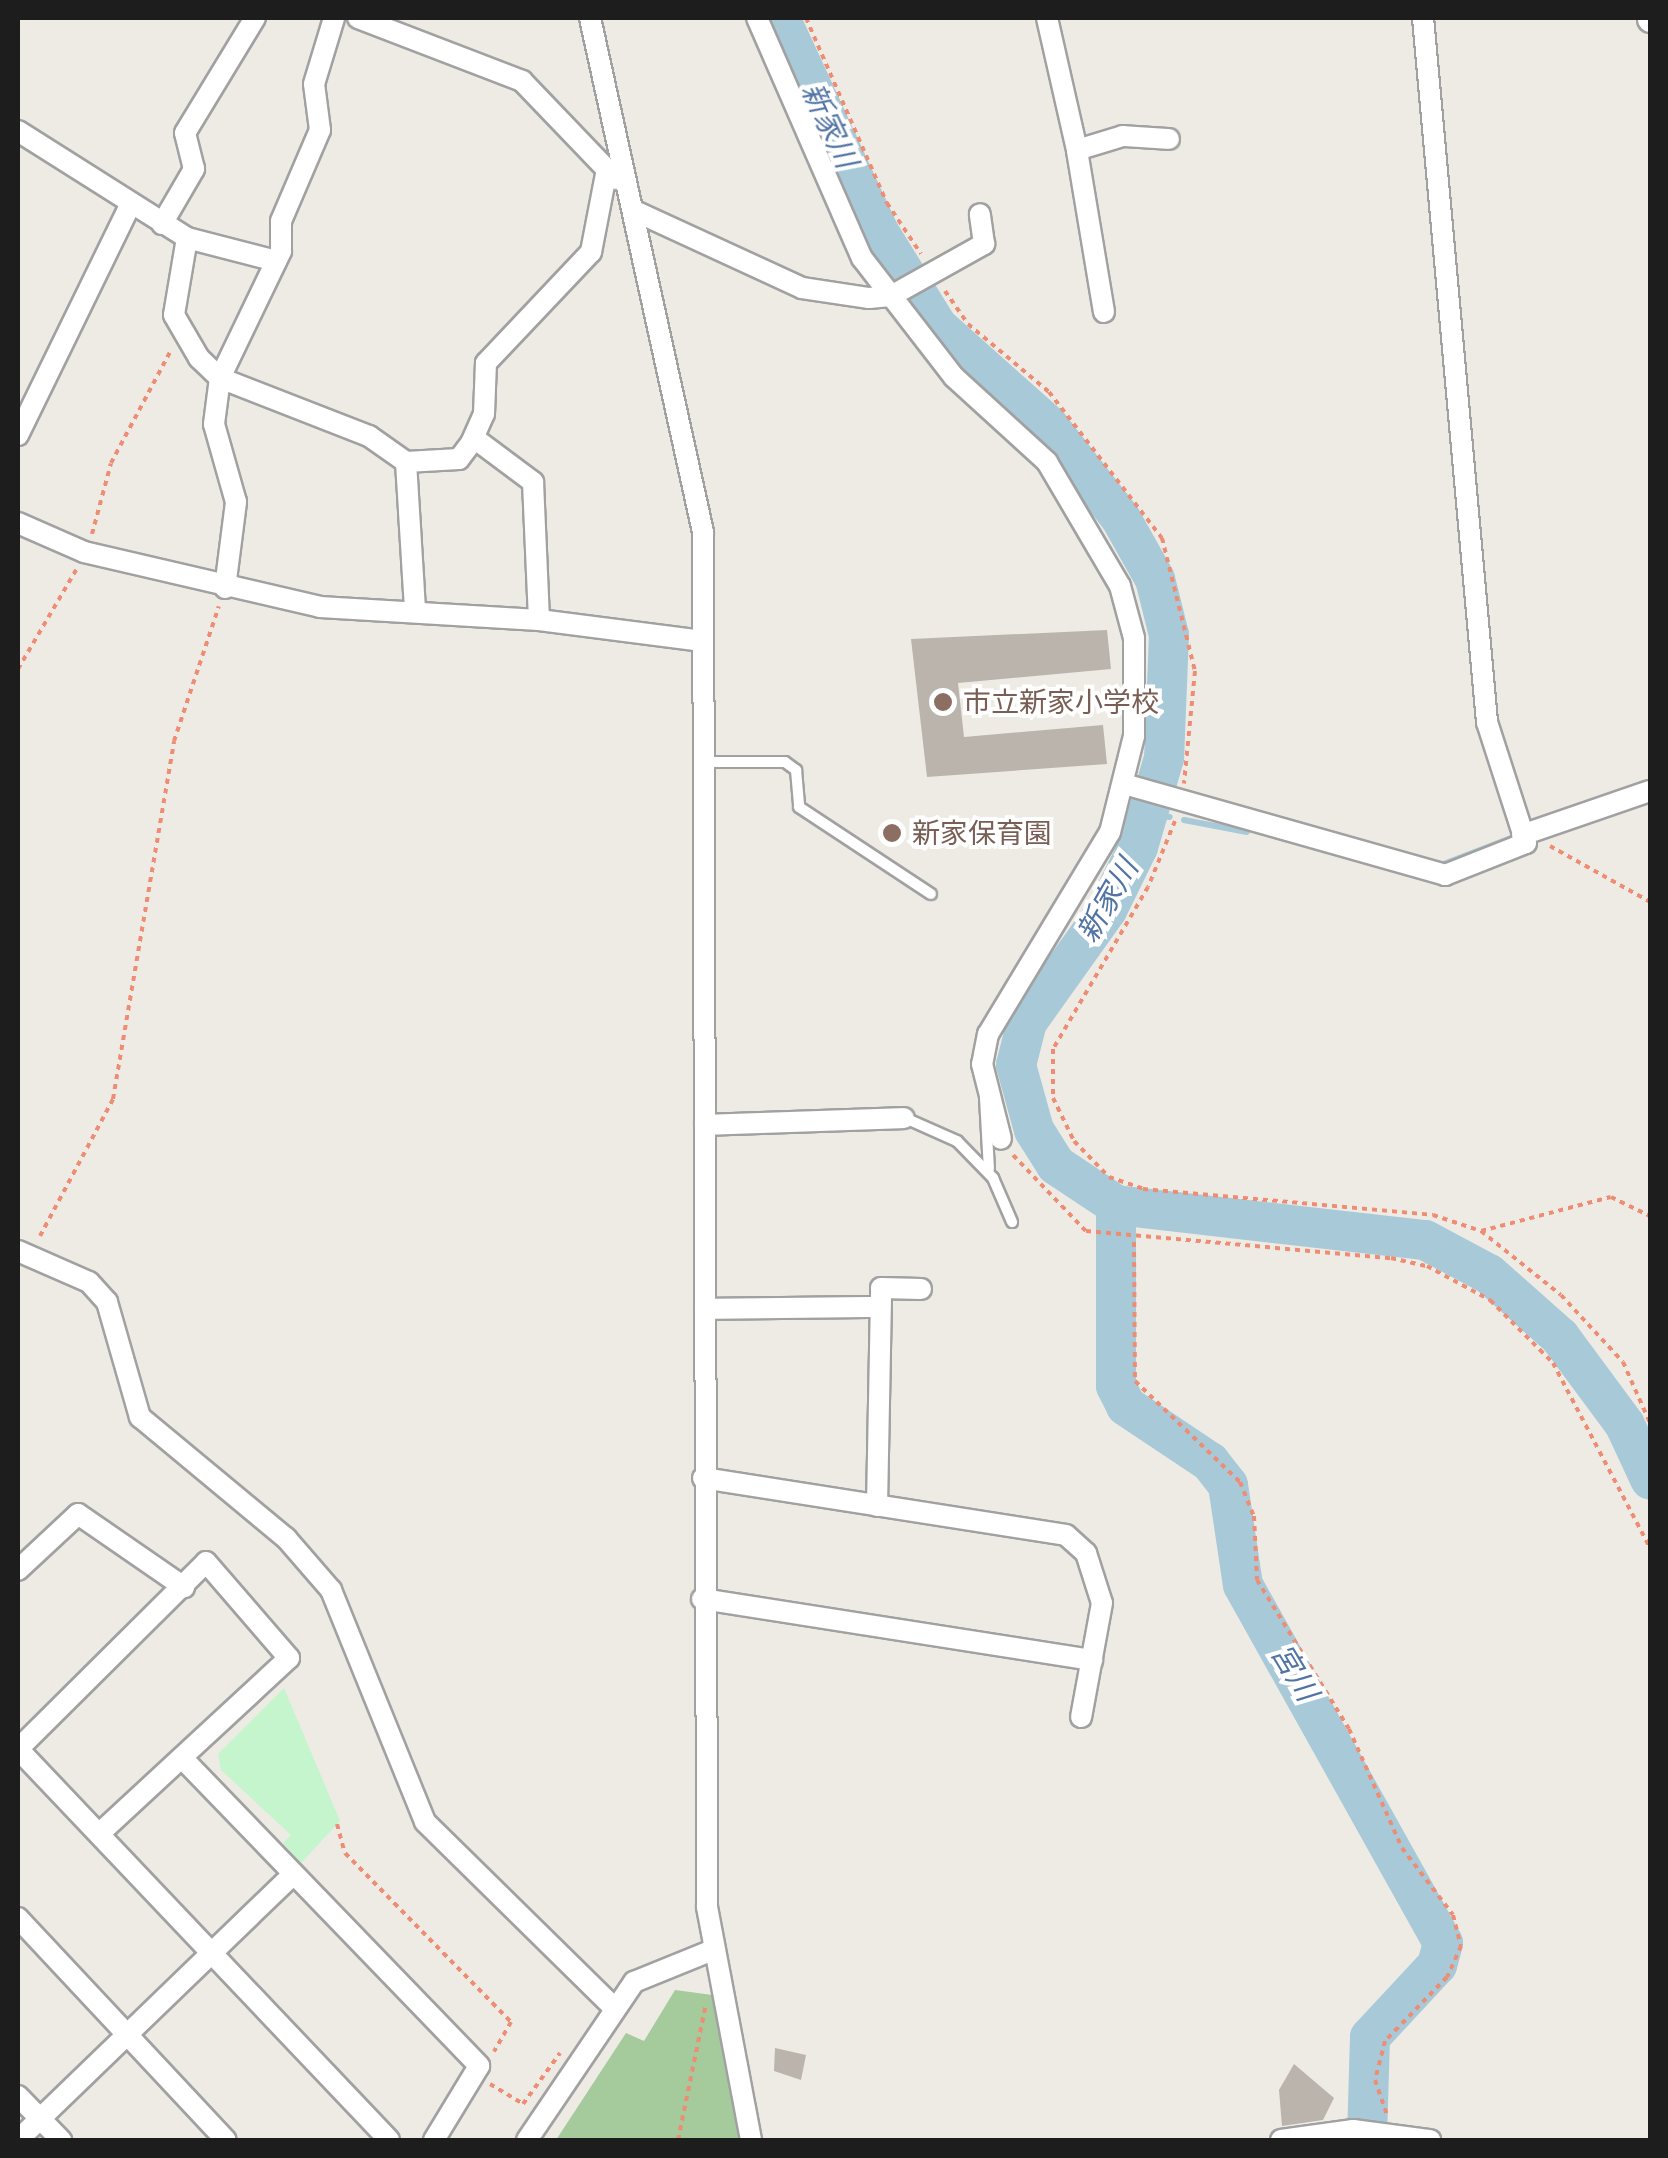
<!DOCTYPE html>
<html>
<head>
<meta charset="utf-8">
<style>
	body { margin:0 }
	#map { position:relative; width:1668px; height:2158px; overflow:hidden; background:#eeebe4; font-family:"PT Sans","Noto Sans JP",sans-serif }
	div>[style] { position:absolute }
	.forest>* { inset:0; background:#a5ca9c }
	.park>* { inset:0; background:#c4f5cc }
	.stream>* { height:6px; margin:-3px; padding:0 3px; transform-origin:3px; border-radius:3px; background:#a8c9d8 }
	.river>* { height:40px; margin:-20px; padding:0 20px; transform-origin:20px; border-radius:20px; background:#a8c9d8 }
	.building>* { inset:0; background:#bab4ad }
	.path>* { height:4px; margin-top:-2px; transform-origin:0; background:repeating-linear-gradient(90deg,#ee8c74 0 5px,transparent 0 10px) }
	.roads { filter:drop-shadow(2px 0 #a1a1a1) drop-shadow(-2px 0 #a1a1a1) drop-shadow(0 2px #a1a1a1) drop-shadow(0 -2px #a1a1a1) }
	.service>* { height:10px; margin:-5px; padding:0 5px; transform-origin:5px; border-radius:5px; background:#fff }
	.minor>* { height:20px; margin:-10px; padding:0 10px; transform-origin:10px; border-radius:10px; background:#fff }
	.tertiary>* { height:25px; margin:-12.5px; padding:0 12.5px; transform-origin:12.5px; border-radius:12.5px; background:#fff }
	.dots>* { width:28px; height:28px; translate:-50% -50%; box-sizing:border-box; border:5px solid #fff; border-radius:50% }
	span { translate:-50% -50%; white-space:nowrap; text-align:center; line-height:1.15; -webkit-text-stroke:8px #fff; paint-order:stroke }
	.education-label { font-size:28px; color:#785e54 }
	.left { translate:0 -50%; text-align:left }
	.water-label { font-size:30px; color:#5174a5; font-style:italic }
	.frame { position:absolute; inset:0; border:20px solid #1d1d1d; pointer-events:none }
</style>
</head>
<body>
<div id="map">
	<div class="forest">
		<i style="clip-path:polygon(675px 1990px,720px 1996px,742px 2140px,556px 2140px,626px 2033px,644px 2041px)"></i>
	</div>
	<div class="park">
		<i style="clip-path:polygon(284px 1688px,340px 1821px,301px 1863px,283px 1843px,291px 1835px,221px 1770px,218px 1754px)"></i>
	</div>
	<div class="stream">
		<i style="left:1149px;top:813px;width:21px;rotate:11deg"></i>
		<i style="left:1184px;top:820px;width:64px;rotate:10.8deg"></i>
		<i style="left:1441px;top:865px;width:75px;rotate:-21.1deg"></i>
	</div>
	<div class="river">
		<i style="left:780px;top:18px;width:236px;rotate:65.2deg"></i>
		<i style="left:879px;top:232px;width:112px;rotate:58.2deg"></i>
		<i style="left:938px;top:327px;width:147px;rotate:41.7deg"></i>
		<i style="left:1048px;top:425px;width:117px;rotate:52deg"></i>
		<i style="left:1120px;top:517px;width:71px;rotate:60.6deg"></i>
		<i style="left:1155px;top:579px;width:58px;rotate:76deg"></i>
		<i style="left:1169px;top:635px;width:123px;rotate:92.3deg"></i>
		<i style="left:1164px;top:758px;width:93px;rotate:106.3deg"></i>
		<i style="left:1138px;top:847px;width:70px;rotate:116.2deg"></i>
		<i style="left:1107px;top:910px;width:138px;rotate:125.5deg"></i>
		<i style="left:1027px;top:1022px;width:44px;rotate:104.3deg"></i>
		<i style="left:1016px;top:1065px;width:67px;rotate:74.5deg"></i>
		<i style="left:1034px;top:1130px;width:41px;rotate:57.8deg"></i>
		<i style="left:1056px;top:1165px;width:72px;rotate:33.7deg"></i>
		<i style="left:1116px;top:1205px;width:311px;rotate:6.5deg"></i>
		<i style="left:1425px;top:1240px;width:72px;rotate:28deg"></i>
		<i style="left:1489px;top:1274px;width:95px;rotate:41.6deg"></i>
		<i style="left:1560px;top:1337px;width:109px;rotate:53.5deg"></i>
		<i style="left:1625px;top:1425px;width:60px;rotate:65.2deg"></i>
		<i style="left:1116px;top:1205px;width:181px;rotate:90deg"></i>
		<i style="left:1116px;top:1386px;width:22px;rotate:63deg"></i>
		<i style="left:1126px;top:1406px;width:101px;rotate:33.7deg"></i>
		<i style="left:1210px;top:1462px;width:29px;rotate:52deg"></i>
		<i style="left:1228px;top:1485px;width:101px;rotate:81.5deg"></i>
		<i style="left:1243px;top:1585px;width:410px;rotate:60.8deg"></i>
		<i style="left:1443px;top:1943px;width:23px;rotate:105deg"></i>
		<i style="left:1437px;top:1965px;width:98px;rotate:132.9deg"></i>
		<i style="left:1370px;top:2037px;width:103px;rotate:91.7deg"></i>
	</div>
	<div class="building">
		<i style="clip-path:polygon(1107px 630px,1111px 669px,958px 683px,964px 737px,1103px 725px,1107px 764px,927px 777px,911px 639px)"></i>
		<i style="clip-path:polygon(775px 2048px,806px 2055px,801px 2080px,774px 2071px)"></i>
		<i style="clip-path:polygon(1294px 2064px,1334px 2098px,1323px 2120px,1282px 2126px,1279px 2090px)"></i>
	</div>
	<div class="path">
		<i style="left:806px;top:18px;width:202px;rotate:66.4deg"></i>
		<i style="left:887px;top:203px;width:61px;rotate:56.3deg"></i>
		<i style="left:945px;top:291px;width:40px;rotate:55.1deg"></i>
		<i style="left:968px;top:324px;width:106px;rotate:40deg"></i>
		<i style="left:1049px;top:392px;width:185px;rotate:52.3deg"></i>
		<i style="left:1162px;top:538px;width:137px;rotate:76.1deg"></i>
		<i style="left:1195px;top:671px;width:113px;rotate:95.6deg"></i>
		<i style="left:92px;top:534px;width:73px;rotate:-75deg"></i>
		<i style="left:111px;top:463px;width:126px;rotate:-62deg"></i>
		<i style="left:18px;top:669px;width:115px;rotate:-59.6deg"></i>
		<i style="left:1175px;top:821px;width:71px;rotate:112.2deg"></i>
		<i style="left:1148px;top:887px;width:188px;rotate:120.4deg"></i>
		<i style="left:1053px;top:1049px;width:49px;rotate:90deg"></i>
		<i style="left:1053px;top:1098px;width:48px;rotate:64deg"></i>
		<i style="left:1074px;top:1141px;width:50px;rotate:45.8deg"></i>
		<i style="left:1109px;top:1177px;width:36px;rotate:19deg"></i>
		<i style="left:1143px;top:1189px;width:291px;rotate:5.1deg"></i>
		<i style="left:1433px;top:1215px;width:51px;rotate:18.4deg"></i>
		<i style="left:1481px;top:1231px;width:102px;rotate:38.7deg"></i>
		<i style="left:1561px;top:1295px;width:91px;rotate:47.2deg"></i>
		<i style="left:1623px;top:1362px;width:67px;rotate:66.1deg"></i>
		<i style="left:1550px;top:846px;width:115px;rotate:29.2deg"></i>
		<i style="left:1013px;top:1155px;width:105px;rotate:46.2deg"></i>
		<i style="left:1086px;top:1231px;width:306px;rotate:5.1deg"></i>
		<i style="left:1391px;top:1258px;width:37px;rotate:13deg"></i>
		<i style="left:1427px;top:1266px;width:72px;rotate:28.4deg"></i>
		<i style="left:1490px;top:1300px;width:89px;rotate:45deg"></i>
		<i style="left:1553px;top:1363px;width:209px;rotate:62.3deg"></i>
		<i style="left:1481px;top:1231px;width:134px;rotate:-14.7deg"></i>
		<i style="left:1611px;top:1197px;width:43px;rotate:26deg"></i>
		<i style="left:40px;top:1236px;width:155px;rotate:-61.9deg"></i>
		<i style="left:113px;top:1099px;width:363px;rotate:-80.3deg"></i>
		<i style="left:174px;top:741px;width:142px;rotate:-71.6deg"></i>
		<i style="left:1134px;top:1242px;width:139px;rotate:89.6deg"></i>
		<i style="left:1135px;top:1381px;width:146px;rotate:43.9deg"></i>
		<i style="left:1240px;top:1482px;width:37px;rotate:68deg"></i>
		<i style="left:1254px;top:1516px;width:64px;rotate:87.3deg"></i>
		<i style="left:1257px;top:1580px;width:175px;rotate:58.3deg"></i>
		<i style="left:1349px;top:1729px;width:130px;rotate:66deg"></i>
		<i style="left:1402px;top:1848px;width:84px;rotate:52.7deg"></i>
		<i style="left:1453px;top:1915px;width:32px;rotate:76deg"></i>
		<i style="left:1461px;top:1946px;width:34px;rotate:114deg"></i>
		<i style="left:1447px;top:1977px;width:89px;rotate:134.1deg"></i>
		<i style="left:1385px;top:2041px;width:40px;rotate:104.4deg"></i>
		<i style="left:1375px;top:2080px;width:37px;rotate:71deg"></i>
		<i style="left:337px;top:1824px;width:30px;rotate:75deg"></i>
		<i style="left:345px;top:1853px;width:237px;rotate:45.5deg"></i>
		<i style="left:511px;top:2022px;width:34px;rotate:120deg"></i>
		<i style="left:490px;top:2084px;width:39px;rotate:31deg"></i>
		<i style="left:523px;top:2104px;width:63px;rotate:-54deg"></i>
		<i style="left:678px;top:2140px;width:135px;rotate:-78.4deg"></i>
	</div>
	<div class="roads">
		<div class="service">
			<i style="left:703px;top:762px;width:82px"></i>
			<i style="left:785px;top:762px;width:14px;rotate:36deg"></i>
			<i style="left:796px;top:770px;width:37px;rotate:85deg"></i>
			<i style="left:799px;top:807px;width:158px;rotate:33.4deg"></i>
			<i style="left:985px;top:1098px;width:71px;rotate:86.8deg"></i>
			<i style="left:905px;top:1118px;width:57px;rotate:23.9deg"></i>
			<i style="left:957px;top:1141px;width:52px;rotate:45.8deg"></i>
			<i style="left:993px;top:1178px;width:48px;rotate:66.6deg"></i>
		</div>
		<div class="minor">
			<i style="left:358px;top:18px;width:176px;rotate:21deg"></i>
			<i style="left:522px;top:81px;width:136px;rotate:46.2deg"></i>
			<i style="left:590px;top:18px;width:526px;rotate:77.6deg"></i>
			<i style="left:703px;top:532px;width:1375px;rotate:89.83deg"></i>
			<i style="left:707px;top:1907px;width:237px;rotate:79.3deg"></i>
			<i style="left:757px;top:18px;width:262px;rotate:66.4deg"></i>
			<i style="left:862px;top:258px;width:150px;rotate:52.3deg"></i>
			<i style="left:954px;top:377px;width:126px;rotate:42.4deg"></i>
			<i style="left:1047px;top:462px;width:144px;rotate:59.5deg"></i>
			<i style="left:1120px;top:586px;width:54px;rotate:74.9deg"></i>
			<i style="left:1134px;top:638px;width:98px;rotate:90deg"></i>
			<i style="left:1134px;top:736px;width:99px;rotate:104deg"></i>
			<i style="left:1110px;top:832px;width:236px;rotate:121.1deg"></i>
			<i style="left:988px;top:1034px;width:31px;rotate:101deg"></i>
			<i style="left:982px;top:1064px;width:77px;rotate:75.8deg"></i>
			<i style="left:1047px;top:18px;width:135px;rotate:77.2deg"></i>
			<i style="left:18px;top:131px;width:200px;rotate:32.3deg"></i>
			<i style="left:187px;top:238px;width:92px;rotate:14.5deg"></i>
			<i style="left:637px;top:212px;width:182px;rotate:24.7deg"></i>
			<i style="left:802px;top:288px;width:68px;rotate:8.5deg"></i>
			<i style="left:869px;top:298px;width:22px;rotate:-5deg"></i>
			<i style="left:891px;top:296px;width:107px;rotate:-29.2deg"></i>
			<i style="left:984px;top:244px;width:30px;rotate:-98deg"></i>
			<i style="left:162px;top:224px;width:64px;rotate:-59.8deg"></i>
			<i style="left:194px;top:169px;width:37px;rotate:-104deg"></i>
			<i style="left:185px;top:133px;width:135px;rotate:-58.7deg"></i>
			<i style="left:187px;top:238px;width:78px;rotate:99.6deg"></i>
			<i style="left:174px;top:315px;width:50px;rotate:59.8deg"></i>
			<i style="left:199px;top:358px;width:29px;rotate:44deg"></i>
			<i style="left:220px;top:378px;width:160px;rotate:21.3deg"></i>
			<i style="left:369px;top:436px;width:45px;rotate:35.1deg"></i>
			<i style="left:406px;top:462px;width:147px;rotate:86.5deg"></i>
			<i style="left:1104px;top:312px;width:164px;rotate:-99.5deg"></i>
			<i style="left:1077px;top:150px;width:48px;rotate:-16.9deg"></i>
			<i style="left:1123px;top:136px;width:46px;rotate:3.7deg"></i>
			<i style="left:18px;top:435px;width:258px;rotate:-64deg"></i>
			<i style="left:474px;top:438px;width:74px;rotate:36.7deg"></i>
			<i style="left:533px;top:482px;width:138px;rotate:87.5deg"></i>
			<i style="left:406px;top:462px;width:53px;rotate:-3.2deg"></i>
			<i style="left:459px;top:459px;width:20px;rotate:-53deg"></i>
			<i style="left:471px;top:443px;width:32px;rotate:-66deg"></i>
			<i style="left:484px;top:414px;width:51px;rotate:-87.8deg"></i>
			<i style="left:486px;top:363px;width:153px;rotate:-46.6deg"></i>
			<i style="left:591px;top:252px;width:85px;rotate:-79.1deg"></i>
			<i style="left:18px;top:523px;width:72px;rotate:23.7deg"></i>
			<i style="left:84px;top:552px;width:242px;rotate:13.1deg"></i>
			<i style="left:320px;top:607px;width:219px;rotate:3.4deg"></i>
			<i style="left:539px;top:620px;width:165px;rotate:7.3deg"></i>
			<i style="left:225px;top:588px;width:87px;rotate:-82.7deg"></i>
			<i style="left:236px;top:502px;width:81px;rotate:-105.8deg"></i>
			<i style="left:214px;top:424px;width:46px;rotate:-82.6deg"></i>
			<i style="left:220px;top:378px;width:141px;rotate:-64.3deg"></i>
			<i style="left:281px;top:251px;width:30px;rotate:-90deg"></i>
			<i style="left:281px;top:221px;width:99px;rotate:-66.8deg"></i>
			<i style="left:320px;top:130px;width:46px;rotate:-97.4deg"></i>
			<i style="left:314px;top:84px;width:69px;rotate:-73.1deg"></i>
			<i style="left:1124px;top:784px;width:334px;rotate:15.8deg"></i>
			<i style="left:1445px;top:875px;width:87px;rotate:-21.6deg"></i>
			<i style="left:1526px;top:843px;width:127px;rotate:-107.9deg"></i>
			<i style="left:1487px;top:722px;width:707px;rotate:-95.19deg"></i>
			<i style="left:1522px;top:835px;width:135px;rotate:-19deg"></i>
			<i style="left:705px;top:1125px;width:199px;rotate:-2deg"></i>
			<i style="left:18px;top:1251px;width:77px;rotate:23.6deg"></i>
			<i style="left:89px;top:1282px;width:27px;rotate:48deg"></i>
			<i style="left:107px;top:1302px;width:120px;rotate:74deg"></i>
			<i style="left:140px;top:1417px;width:190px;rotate:39.7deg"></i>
			<i style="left:286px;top:1538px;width:69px;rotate:49.1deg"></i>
			<i style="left:331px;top:1590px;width:250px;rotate:67.9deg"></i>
			<i style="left:425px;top:1822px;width:265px;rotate:44.5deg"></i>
			<i style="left:705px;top:1309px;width:175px;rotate:-0.7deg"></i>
			<i style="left:703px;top:1478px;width:367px;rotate:8.9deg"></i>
			<i style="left:1066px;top:1535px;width:27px;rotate:42deg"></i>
			<i style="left:1086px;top:1553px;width:52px;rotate:72.3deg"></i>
			<i style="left:1102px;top:1603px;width:116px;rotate:100.4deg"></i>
			<i style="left:877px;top:1506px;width:218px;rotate:-88.9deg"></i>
			<i style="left:881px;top:1288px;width:40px;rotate:1.4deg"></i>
			<i style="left:18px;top:1570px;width:82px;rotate:-43deg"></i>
			<i style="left:78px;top:1514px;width:129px;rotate:34.6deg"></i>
			<i style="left:702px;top:1599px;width:395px;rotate:8.9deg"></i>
			<i style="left:18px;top:1749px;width:265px;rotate:-44.8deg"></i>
			<i style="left:206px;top:1562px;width:127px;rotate:49.2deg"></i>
			<i style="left:289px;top:1658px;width:253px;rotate:137.2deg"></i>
			<i style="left:18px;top:1749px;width:539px;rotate:46.5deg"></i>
			<i style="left:184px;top:1760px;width:425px;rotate:46deg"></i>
			<i style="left:479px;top:2066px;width:87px;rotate:121.3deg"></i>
			<i style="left:18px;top:1918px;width:304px;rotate:46.9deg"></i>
			<i style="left:18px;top:2096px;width:62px;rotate:45.7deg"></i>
			<i style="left:18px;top:2140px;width:383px;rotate:-44deg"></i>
			<i style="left:527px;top:2140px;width:191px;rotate:-55.9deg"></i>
			<i style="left:634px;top:1982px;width:85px;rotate:-22.1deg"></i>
			<i style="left:1281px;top:2140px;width:73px;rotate:-7.9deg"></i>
			<i style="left:1353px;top:2130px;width:78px;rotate:7.4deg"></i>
		</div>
		<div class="tertiary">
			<i style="left:1650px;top:18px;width:1px;rotate:90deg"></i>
		</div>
	</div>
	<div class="dots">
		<i style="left:943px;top:702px;background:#8d6e63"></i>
		<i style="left:892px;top:833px;background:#8d6e63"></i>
	</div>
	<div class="education-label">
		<span class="left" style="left:963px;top:702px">市立新家小学校</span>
		<span class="left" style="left:912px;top:833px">新家保育園</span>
	</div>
	<div class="water-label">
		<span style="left:830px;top:125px;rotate:65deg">新家川</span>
		<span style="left:1107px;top:900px;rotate:-60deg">新家川</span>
		<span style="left:1295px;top:1672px;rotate:59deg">宮川</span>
	</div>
	<div class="frame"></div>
</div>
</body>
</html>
